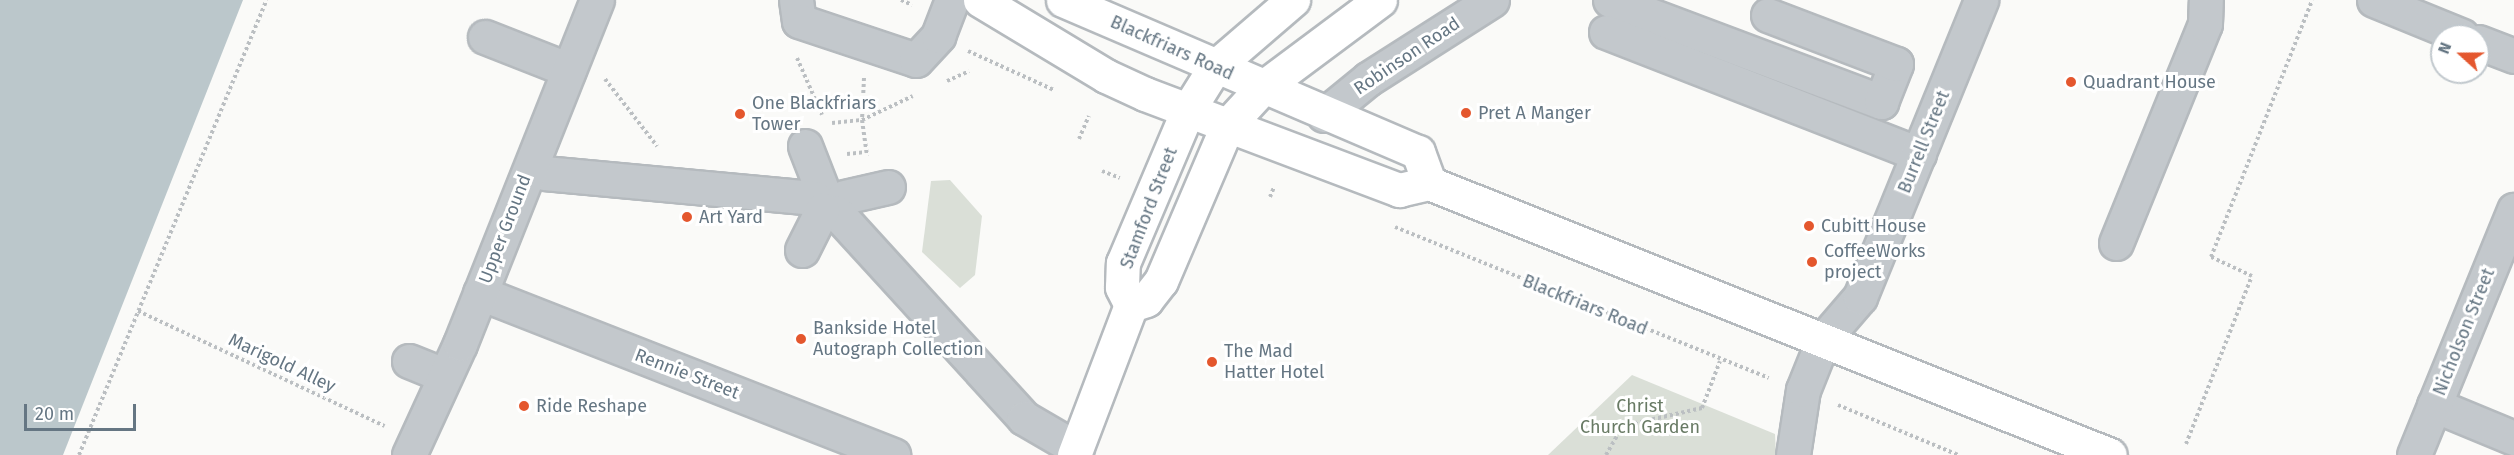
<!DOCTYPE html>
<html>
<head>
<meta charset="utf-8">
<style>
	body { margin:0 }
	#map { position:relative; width:2514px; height:455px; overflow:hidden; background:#fafaf8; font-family:"Fira Sans",sans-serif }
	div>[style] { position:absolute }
	.green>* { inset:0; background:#dadfd7 }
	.water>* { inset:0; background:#bbc7cb }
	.path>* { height:4px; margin-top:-2px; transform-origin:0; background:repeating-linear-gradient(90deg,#bbbfc2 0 3px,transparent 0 6px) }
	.roads { filter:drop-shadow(2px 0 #b5babe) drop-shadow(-2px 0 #b5babe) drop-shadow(0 2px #b5babe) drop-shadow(0 -2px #b5babe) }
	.minor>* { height:33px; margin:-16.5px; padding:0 16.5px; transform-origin:16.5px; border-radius:16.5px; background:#c3c8cc }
	.major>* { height:33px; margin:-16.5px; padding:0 16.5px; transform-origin:16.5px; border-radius:16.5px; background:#fff }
	.dots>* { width:16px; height:16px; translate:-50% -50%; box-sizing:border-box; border:3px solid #fff; border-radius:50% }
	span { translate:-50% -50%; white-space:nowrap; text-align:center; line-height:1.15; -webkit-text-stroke:6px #fff; paint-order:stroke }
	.street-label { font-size:18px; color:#657683 }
	.poi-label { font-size:18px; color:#657683 }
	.left { translate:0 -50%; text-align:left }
	.park-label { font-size:18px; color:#687a64 }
	.north { position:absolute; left:2430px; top:24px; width:60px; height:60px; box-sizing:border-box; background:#fff; border:2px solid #c1c8cd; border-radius:50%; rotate:291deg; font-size:16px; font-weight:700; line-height:24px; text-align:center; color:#657683 }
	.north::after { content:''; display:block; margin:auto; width:21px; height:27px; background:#e4572e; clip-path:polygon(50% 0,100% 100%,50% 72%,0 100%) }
	.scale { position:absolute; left:24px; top:404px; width:112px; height:27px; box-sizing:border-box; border:3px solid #657683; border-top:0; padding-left:8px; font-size:18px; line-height:21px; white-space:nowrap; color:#657683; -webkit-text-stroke:4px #fff; paint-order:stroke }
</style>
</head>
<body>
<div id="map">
	<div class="green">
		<i style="clip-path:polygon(950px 180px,982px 216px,975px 275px,960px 288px,922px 252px,931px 181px)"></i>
		<i style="clip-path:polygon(1632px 375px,1775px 434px,1776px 455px,1548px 455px)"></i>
	</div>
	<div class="water">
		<i style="clip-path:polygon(0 0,243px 0,63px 455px,0 455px)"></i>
	</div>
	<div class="path">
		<i style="left:901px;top:0;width:12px;rotate:24deg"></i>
		<i style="left:968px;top:51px;width:94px;rotate:24.4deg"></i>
		<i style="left:797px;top:58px;width:62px;rotate:66.3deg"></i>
		<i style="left:864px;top:78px;width:42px;rotate:92.7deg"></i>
		<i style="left:862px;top:120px;width:56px;rotate:-25.2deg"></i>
		<i style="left:605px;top:79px;width:85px;rotate:52.2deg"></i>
		<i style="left:947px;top:81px;width:24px;rotate:-24deg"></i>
		<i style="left:832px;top:123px;width:30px;rotate:-6deg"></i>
		<i style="left:862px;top:120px;width:36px;rotate:82deg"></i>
		<i style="left:1079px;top:139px;width:25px;rotate:-67deg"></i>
		<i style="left:847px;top:154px;width:18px;rotate:-6deg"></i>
		<i style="left:1102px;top:171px;width:19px;rotate:21deg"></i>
		<i style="left:1270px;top:197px;width:11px;rotate:-68deg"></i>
		<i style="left:1395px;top:227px;width:403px;rotate:22deg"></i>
		<i style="left:138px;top:311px;width:272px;rotate:25deg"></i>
		<i style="left:1838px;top:405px;width:130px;rotate:22.6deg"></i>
		<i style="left:2186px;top:444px;width:180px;rotate:-68.6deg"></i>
		<i style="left:2252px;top:276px;width:45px;rotate:-155.1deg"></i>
		<i style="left:2211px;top:257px;width:276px;rotate:-68.5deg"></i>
		<i style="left:79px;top:455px;width:492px;rotate:-67.6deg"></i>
		<i style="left:1606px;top:455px;width:34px;rotate:-60deg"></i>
		<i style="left:1623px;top:426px;width:81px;rotate:-12.8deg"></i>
		<i style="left:1702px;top:408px;width:50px;rotate:-69deg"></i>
	</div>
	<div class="roads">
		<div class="minor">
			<i style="left:796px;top:0;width:21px;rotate:82deg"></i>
			<i style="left:799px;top:21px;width:123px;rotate:18.4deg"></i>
			<i style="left:916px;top:60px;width:33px;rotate:-47deg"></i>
			<i style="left:938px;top:36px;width:39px;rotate:-69deg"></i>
			<i style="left:1610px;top:0;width:290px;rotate:20.6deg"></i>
			<i style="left:1881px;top:102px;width:41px;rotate:-68.5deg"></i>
			<i style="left:1896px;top:64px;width:137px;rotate:-159.1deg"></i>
			<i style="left:2374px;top:0;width:95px;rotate:22.2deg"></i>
			<i style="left:1606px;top:32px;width:336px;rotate:21.3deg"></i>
			<i style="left:485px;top:37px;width:90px;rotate:21.4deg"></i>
			<i style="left:2478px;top:42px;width:39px;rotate:21deg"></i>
			<i style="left:1324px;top:115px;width:57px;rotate:-39.3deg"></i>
			<i style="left:1368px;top:79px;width:147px;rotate:-32.5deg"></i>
			<i style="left:805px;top:146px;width:44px;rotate:68.7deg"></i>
			<i style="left:544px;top:173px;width:272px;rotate:5.3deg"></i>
			<i style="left:844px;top:197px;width:45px;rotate:-12.8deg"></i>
			<i style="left:836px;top:212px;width:279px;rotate:47.6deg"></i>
			<i style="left:1024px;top:418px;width:61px;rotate:30.3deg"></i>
			<i style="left:2116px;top:243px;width:236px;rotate:-67.9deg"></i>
			<i style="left:2205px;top:24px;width:24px;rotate:-88deg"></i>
			<i style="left:802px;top:250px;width:45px;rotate:-63.4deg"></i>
			<i style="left:480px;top:293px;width:444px;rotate:21.4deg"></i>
			<i style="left:409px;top:361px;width:37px;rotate:22deg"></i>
			<i style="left:2434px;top:405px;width:87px;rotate:22.4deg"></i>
			<i style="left:409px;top:455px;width:122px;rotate:-65.3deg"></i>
			<i style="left:460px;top:344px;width:370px;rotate:-68.3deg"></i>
			<i style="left:1793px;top:455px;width:66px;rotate:-81.3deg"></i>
			<i style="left:1803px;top:390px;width:54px;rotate:-68.2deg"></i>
			<i style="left:1823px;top:340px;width:57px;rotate:-49.3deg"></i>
			<i style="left:1860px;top:297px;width:321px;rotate:-67.8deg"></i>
			<i style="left:2414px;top:455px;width:265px;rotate:-67.8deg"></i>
		</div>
		<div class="major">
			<i style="left:980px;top:0;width:147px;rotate:31.1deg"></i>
			<i style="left:1106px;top:76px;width:43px;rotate:24.8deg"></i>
			<i style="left:1145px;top:94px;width:272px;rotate:20.7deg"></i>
			<i style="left:1399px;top:190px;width:31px;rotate:-13deg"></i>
			<i style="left:1429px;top:183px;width:733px;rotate:21.77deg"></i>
			<i style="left:1063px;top:0;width:386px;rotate:23.2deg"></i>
			<i style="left:1418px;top:152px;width:33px;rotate:70deg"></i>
			<i style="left:1131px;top:305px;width:16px;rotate:-18deg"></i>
			<i style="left:1146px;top:300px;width:24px;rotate:-52deg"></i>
			<i style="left:1161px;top:281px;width:168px;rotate:-66.9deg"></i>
			<i style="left:1227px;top:126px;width:52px;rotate:-47.4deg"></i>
			<i style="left:1262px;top:88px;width:147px;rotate:-36.7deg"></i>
			<i style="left:1074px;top:455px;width:160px;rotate:-69.2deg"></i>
			<i style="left:1131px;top:305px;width:20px;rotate:-117deg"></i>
			<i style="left:1122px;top:287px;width:24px;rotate:-88deg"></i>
			<i style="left:1123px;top:263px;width:166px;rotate:-67deg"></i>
			<i style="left:1188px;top:110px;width:51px;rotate:-57.9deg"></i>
			<i style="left:1215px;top:67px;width:103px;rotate:-40.7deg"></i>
		</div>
	</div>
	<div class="dots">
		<i style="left:2071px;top:82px;background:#e4572e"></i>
		<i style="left:1466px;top:113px;background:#e4572e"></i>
		<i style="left:740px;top:114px;background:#e4572e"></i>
		<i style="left:687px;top:217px;background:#e4572e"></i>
		<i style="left:1809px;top:226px;background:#e4572e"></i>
		<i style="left:1812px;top:262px;background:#e4572e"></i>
		<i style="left:801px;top:339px;background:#e4572e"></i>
		<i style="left:1212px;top:362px;background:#e4572e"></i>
		<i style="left:524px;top:406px;background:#e4572e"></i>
	</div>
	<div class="street-label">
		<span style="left:1172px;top:48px;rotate:24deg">Blackfriars Road</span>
		<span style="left:1407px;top:56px;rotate:-34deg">Robinson Road</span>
		<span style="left:1924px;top:142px;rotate:-68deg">Burrell Street</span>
		<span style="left:1149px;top:208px;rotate:-69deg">Stamford Street</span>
		<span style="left:505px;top:229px;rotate:-69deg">Upper Ground</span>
		<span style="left:1585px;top:305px;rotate:22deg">Blackfriars Road</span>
		<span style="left:2464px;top:332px;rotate:-68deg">Nicholson Street</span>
		<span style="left:282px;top:363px;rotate:25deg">Marigold Alley</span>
		<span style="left:687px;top:374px;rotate:21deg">Rennie Street</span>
	</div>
	<div class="poi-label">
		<span class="left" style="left:2083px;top:82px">Quadrant House</span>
		<span class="left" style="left:752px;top:114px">One Blackfriars<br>Tower</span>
		<span class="left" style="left:1478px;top:113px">Pret A Manger</span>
		<span class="left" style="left:699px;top:217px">Art Yard</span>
		<span class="left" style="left:1821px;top:226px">Cubitt House</span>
		<span class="left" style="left:1824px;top:262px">CoffeeWorks<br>project</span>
		<span class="left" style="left:813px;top:339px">Bankside Hotel<br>Autograph Collection</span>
		<span class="left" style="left:1224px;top:362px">The Mad<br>Hatter Hotel</span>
		<span class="left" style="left:536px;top:406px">Ride Reshape</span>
	</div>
	<div class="park-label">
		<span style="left:1640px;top:417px">Christ<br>Church Garden</span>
	</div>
	<div class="north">N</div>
	<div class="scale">20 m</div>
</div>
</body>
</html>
